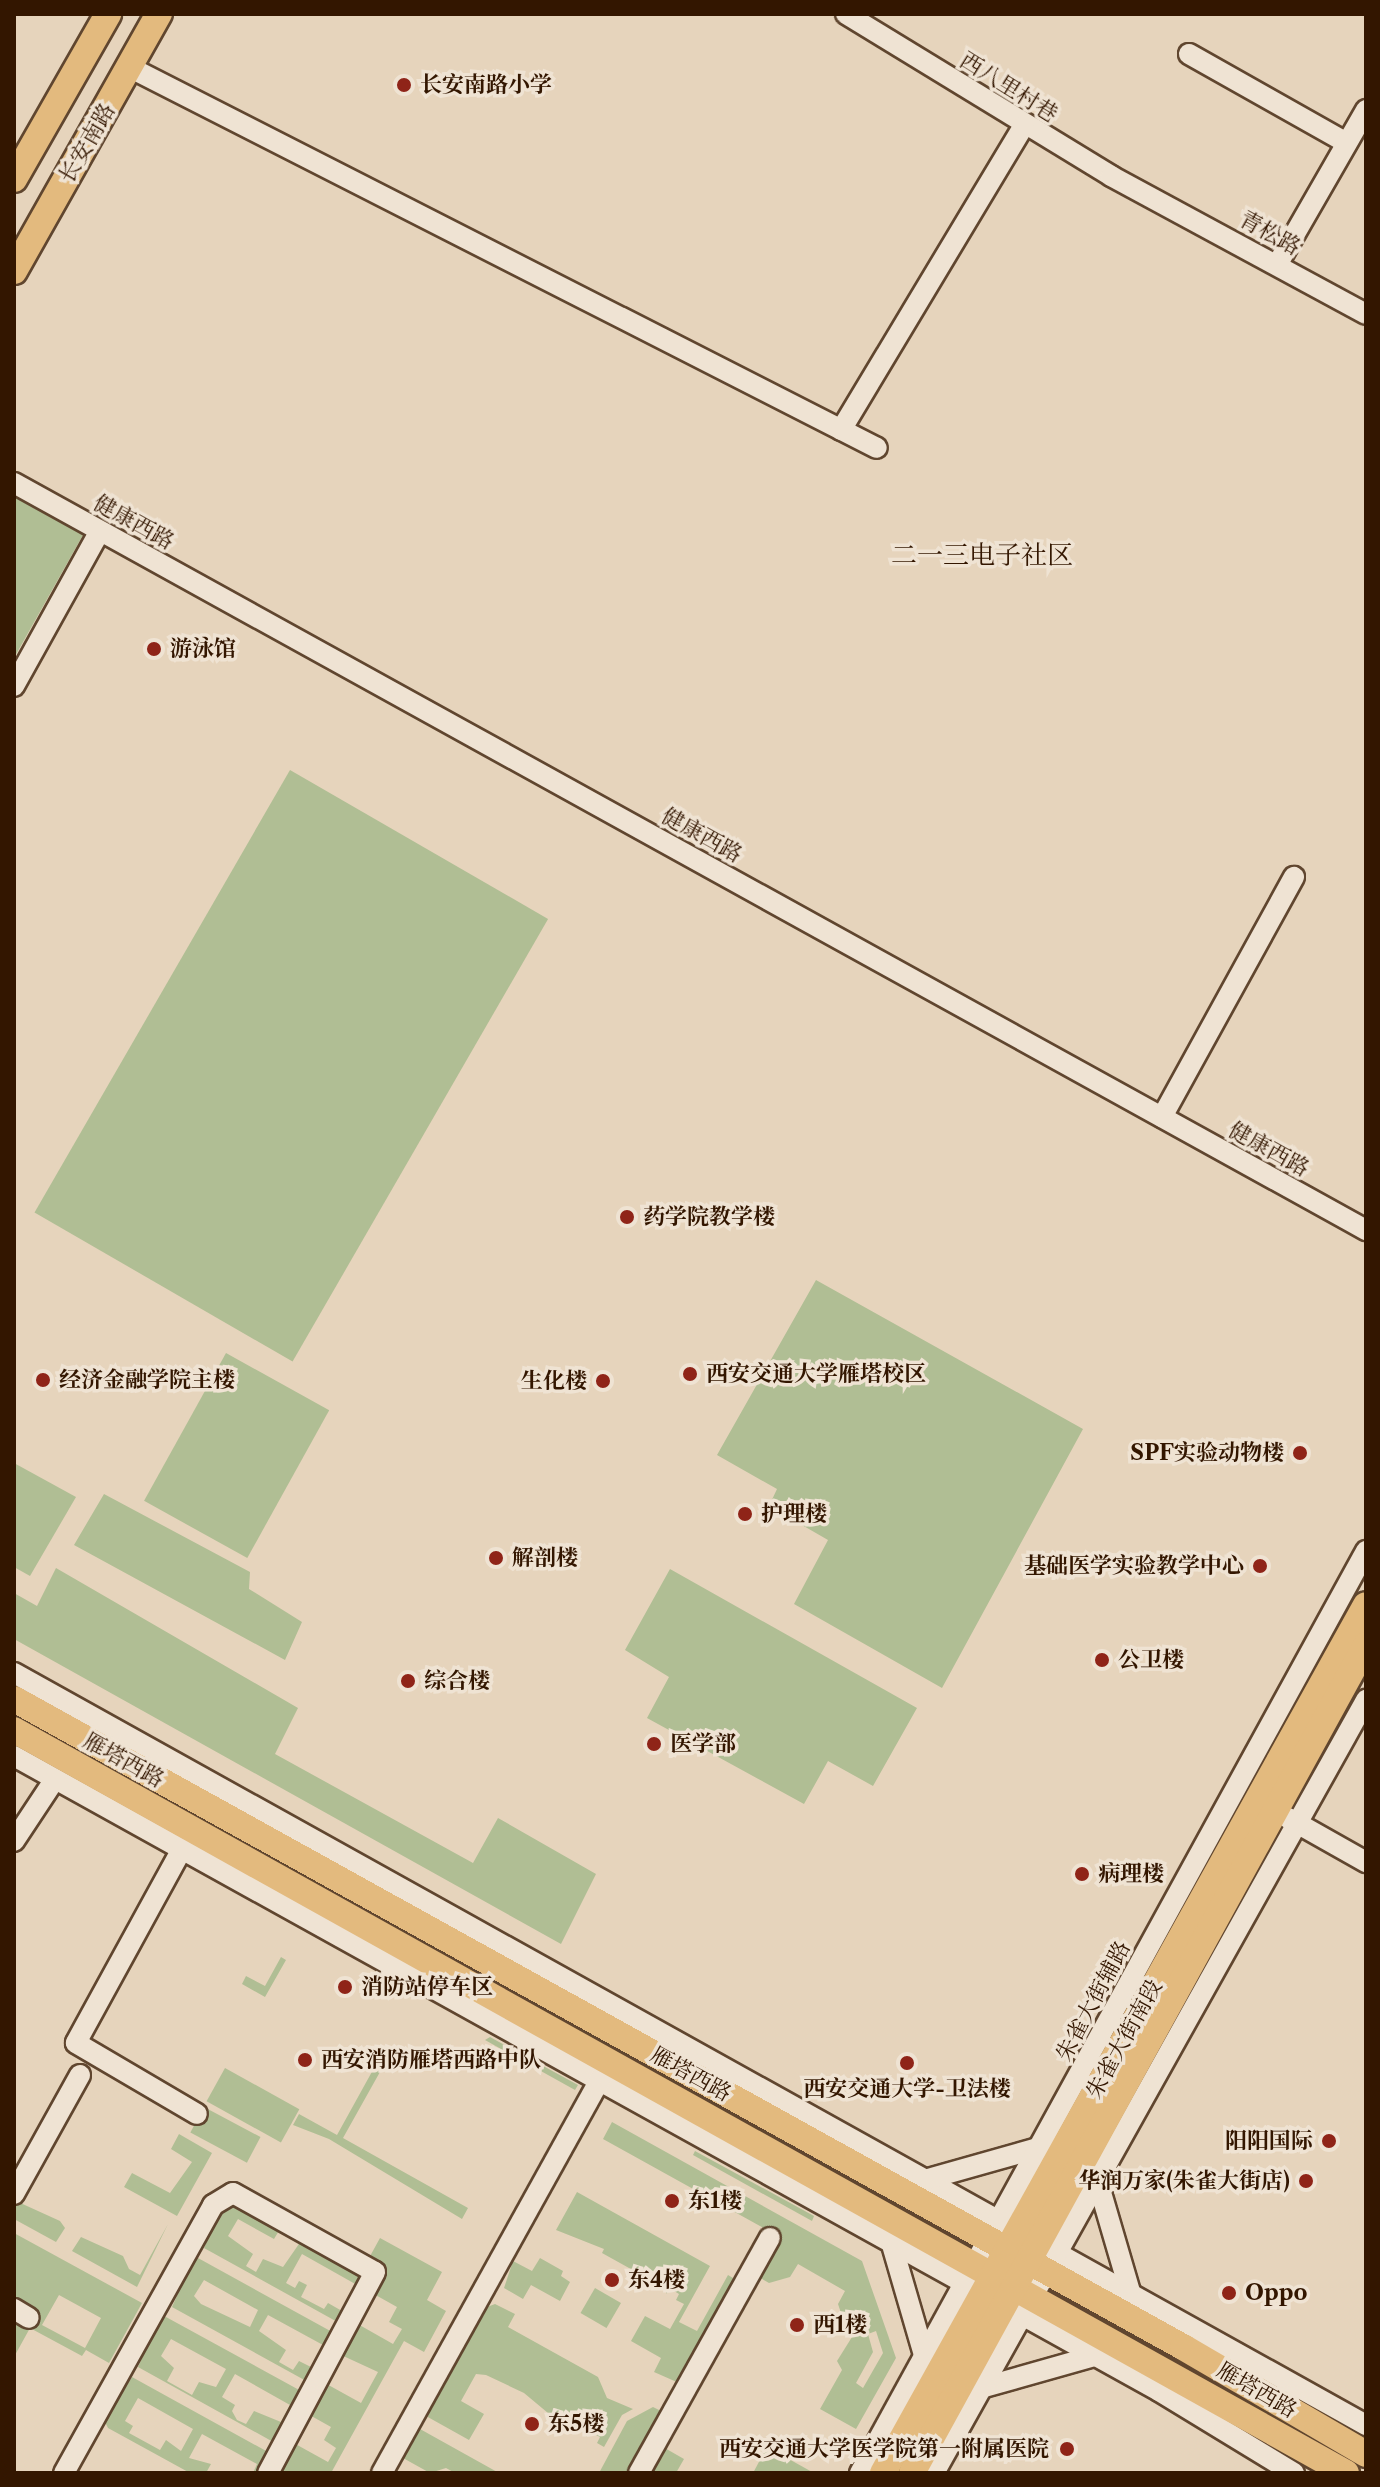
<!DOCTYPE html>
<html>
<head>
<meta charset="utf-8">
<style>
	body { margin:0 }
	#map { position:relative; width:1380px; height:2487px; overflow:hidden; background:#e6d4bc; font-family:"Libre Caslon Text","Noto Serif SC",serif }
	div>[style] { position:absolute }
	.green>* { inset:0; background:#b0be94; transform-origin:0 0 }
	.roads { filter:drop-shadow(2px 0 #60462f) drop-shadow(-2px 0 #60462f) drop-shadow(0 2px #60462f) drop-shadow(0 -2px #60462f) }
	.minor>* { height:20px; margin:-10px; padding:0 10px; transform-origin:10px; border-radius:10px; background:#efe3d3 }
	.major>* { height:26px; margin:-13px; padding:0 13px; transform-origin:13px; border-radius:13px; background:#e3ba7e }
	.dots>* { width:22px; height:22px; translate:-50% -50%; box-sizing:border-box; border:4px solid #efe3d3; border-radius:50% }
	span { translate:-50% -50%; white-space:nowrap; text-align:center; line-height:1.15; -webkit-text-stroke:7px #efe3d3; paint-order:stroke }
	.poi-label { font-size:22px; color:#331600; font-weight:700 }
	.left { translate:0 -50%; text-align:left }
	.right { translate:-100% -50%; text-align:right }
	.street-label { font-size:22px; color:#331600 }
	.quarter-label { font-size:26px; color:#331600 }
	.frame { position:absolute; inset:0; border:16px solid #331600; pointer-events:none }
</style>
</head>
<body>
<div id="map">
	<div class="green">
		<i style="clip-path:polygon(14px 497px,83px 535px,14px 658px)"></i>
		<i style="left:290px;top:770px;width:298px;height:511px;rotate:30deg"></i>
		<i style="clip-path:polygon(816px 1280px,1083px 1429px,942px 1688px,794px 1604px,828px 1540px,769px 1506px,777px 1489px,717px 1455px)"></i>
		<i style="left:226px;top:1353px;width:118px;height:169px;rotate:29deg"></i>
		<i style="clip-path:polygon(14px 1463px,76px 1497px,30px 1576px,14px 1567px)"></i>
		<i style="clip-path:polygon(104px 1494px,250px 1572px,249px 1589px,302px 1622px,285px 1660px,74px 1545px)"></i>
		<i style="clip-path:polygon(56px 1568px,298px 1708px,275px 1754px,473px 1863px,498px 1818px,596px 1874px,561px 1944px,14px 1639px,14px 1593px,37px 1606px)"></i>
		<i style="clip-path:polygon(670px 1569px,917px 1708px,873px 1786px,828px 1761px,804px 1804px,647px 1718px,669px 1677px,625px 1650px)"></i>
		<i style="clip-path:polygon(281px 1957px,286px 1960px,265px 1997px,242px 1984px,246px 1976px,265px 1986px)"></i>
		<i style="clip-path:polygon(490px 2037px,578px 2085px,575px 2090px,485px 2040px)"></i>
		<i style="clip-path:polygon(379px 2059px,385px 2063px,343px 2138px,468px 2208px,462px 2219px,329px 2139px,293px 2125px,299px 2114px,337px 2135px)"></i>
		<i style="left:225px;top:2068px;width:85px;height:38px;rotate:29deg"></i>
		<i style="left:204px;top:2107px;width:64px;height:29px;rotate:28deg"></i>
		<i style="clip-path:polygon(evenodd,612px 2122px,862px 2261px,896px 2358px,856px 2429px,820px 2409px,842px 2370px,837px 2361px,852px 2337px,854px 2326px,843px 2319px,838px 2304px,845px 2291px,798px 2264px,790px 2277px,769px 2283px,757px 2276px,778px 2236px,603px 2139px,612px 2122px,876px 2331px,883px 2353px,863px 2388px,856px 2383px,873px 2352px,868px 2334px,876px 2331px)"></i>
		<i style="clip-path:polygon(179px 2134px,212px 2153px,177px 2216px,124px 2187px,132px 2173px,170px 2193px,192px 2162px,171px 2149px)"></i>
		<i style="clip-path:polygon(695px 2151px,814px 2216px,812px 2221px,693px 2155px)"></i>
		<i style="clip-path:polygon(577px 2192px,710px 2266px,679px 2322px,697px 2331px,728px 2275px,738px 2281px,679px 2383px,654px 2372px,661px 2358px,631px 2341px,645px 2316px,670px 2329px,684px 2304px,676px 2300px,679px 2294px,669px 2288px,666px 2294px,666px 2286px,643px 2274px,636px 2278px,638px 2273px,602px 2253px,604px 2249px,556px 2230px)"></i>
		<i style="clip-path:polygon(evenodd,231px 2200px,366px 2268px,341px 2324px,204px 2248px,220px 2209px,231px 2200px,238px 2219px,274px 2239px,280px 2229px,301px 2241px,283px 2267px,263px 2259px,256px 2272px,246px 2266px,253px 2254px,228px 2236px,238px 2219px,231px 2200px,302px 2254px,357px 2285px,342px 2311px,328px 2303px,324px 2309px,301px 2297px,307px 2285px,299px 2281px,295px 2288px,286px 2283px,302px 2254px)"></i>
		<i style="clip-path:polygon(16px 2201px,60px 2221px,65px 2228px,56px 2242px,14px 2219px)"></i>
		<i style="clip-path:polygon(168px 2224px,137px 2287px,72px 2251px,81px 2237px,123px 2256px,129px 2269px,140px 2275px)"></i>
		<i style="clip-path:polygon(evenodd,14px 2233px,142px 2303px,109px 2363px,86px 2350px,82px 2356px,30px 2328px,14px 2357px,14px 2319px,30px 2327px,38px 2313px,14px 2299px,14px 2233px,59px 2295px,101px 2318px,85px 2348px,42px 2325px,59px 2295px)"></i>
		<i style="clip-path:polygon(380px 2238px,442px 2272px,427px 2300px,446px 2311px,424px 2352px,404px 2341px,331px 2473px,273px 2473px,290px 2441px,328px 2462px,336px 2448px,324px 2440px,331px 2427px,306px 2413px,323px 2382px,361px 2403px,378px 2372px,339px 2354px,356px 2323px,393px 2344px,402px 2329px,389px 2322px,397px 2307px,372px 2293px,369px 2258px)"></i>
		<i style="clip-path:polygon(evenodd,198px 2258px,334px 2333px,308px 2382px,172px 2307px,193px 2260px,198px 2258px,204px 2280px,258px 2310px,250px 2327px,201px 2304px,194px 2296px,204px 2280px,198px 2258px,268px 2315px,323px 2345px,311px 2367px,299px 2361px,293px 2370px,279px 2362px,286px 2350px,259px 2331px,268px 2315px)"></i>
		<i style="clip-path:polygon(540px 2258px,563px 2271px,561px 2276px,570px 2282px,560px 2301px,531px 2285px,523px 2299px,504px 2288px,513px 2261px,532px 2271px)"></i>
		<i style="left:595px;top:2288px;width:30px;height:29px;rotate:30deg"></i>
		<i style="clip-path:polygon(495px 2304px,515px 2314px,508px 2327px,598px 2377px,607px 2398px,633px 2409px,622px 2415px,604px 2447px,597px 2443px,600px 2437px,590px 2432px,586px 2437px,586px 2430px,563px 2417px,560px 2423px,524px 2393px,486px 2375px,476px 2374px,461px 2401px,484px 2414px,469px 2440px,426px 2416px,487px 2307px)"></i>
		<i style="clip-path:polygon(evenodd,166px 2317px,301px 2391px,275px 2443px,138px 2367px,160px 2319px,166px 2317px,171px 2339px,226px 2369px,216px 2387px,199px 2382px,192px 2395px,167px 2381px,174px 2368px,161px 2356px,171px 2339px,166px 2317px,235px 2374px,290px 2405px,281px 2422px,254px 2411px,246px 2424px,237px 2420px,232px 2411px,235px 2405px,222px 2397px,235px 2374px)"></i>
		<i style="clip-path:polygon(evenodd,132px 2377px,268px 2452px,263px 2473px,253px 2473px,257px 2464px,202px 2434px,189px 2458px,211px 2464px,206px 2473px,190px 2473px,108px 2428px,104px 2420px,132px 2377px,138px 2398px,193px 2429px,181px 2451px,166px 2440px,160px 2450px,129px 2433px,133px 2426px,125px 2421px,138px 2398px)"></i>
		<i style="clip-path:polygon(653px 2407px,661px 2411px,626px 2473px,599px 2473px,627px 2421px)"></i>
		<i style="clip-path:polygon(420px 2429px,499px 2473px,455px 2473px,446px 2468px,430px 2473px,403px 2458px)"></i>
		<i style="clip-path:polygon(663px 2447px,684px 2459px,676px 2473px,648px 2473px)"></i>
		<i style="clip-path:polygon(767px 2447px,814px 2473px,753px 2473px)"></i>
	</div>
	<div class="roads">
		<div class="minor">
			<i style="left:846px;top:14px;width:311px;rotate:31.4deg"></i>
			<i style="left:1111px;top:176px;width:290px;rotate:28.4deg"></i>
			<i style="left:1189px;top:54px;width:181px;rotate:29.4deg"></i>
			<i style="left:129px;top:67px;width:839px;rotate:26.99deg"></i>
			<i style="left:1277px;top:265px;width:179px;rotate:-60.1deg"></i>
			<i style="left:841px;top:430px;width:355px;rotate:-59deg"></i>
			<i style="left:14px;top:483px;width:1545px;rotate:28.92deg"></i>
			<i style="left:14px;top:686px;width:177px;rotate:-61deg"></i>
			<i style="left:1162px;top:1117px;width:274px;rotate:-61.2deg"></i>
			<i style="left:14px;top:1673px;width:1547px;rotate:29.08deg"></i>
			<i style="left:14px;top:1756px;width:1309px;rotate:29.01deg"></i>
			<i style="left:1159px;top:2391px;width:158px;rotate:31.3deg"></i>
			<i style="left:1288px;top:1818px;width:90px;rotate:29.4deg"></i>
			<i style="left:14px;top:1841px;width:74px;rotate:-56.5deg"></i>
			<i style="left:182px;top:1849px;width:221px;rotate:118.7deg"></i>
			<i style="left:76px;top:2043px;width:140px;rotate:30.4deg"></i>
			<i style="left:1095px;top:2172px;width:128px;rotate:73.7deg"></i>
			<i style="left:921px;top:2181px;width:132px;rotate:-15.8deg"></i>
			<i style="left:14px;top:2194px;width:136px;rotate:-61deg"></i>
			<i style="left:890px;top:2238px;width:132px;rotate:73.8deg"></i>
			<i style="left:14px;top:2309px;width:17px;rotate:31deg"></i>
			<i style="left:974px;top:2390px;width:132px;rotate:-15.8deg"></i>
			<i style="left:64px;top:2473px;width:307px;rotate:-60.9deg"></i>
			<i style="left:213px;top:2205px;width:23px;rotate:-31deg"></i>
			<i style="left:233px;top:2193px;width:162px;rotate:29.1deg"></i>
			<i style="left:375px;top:2272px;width:228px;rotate:118deg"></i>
			<i style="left:382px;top:2473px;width:460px;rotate:-61deg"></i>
			<i style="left:639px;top:2473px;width:269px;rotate:-60.9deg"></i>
			<i style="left:860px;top:2473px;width:1052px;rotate:-61.24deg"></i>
			<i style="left:934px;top:2473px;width:886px;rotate:-60.8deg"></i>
		</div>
		<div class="major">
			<i style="left:14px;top:179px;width:190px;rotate:-60.3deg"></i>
			<i style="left:14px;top:271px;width:295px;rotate:-60.6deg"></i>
			<i style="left:14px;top:1699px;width:1337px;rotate:29deg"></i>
			<i style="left:1183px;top:2347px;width:212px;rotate:30.3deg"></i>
			<i style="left:14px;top:1730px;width:1525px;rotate:29.15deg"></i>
			<i style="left:883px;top:2473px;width:993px;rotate:-60.91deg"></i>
			<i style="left:912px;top:2473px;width:944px;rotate:-61.26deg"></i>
		</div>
	</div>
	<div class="dots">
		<i style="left:404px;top:85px;background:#8f2418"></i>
		<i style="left:154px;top:649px;background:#8f2418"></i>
		<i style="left:627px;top:1217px;background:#8f2418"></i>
		<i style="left:690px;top:1374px;background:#8f2418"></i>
		<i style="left:43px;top:1380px;background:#8f2418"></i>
		<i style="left:603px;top:1381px;background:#8f2418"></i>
		<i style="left:1300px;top:1453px;background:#8f2418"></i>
		<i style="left:745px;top:1514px;background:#8f2418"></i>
		<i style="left:496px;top:1558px;background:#8f2418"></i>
		<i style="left:1260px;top:1566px;background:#8f2418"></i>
		<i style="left:1102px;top:1660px;background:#8f2418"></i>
		<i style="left:408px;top:1681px;background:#8f2418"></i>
		<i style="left:654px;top:1744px;background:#8f2418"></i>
		<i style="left:1082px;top:1874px;background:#8f2418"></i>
		<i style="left:345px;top:1987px;background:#8f2418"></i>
		<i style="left:305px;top:2060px;background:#8f2418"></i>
		<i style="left:907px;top:2063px;background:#8f2418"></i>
		<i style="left:1329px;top:2141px;background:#8f2418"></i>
		<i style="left:1306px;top:2181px;background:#8f2418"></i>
		<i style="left:672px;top:2201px;background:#8f2418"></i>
		<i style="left:612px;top:2280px;background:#8f2418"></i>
		<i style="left:1229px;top:2293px;background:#8f2418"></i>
		<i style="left:797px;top:2325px;background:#8f2418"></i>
		<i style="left:532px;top:2424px;background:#8f2418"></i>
		<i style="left:1067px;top:2449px;background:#8f2418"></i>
	</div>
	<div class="poi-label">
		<span class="left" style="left:420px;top:85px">长安南路小学</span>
		<span class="left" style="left:170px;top:649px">游泳馆</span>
		<span class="left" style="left:643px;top:1217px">药学院教学楼</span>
		<span class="left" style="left:706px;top:1374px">西安交通大学雁塔校区</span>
		<span class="left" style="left:59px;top:1380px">经济金融学院主楼</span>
		<span class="right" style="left:587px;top:1381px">生化楼</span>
		<span class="right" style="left:1284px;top:1453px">SPF实验动物楼</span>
		<span class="left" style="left:761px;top:1514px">护理楼</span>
		<span class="left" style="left:512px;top:1558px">解剖楼</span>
		<span class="right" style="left:1244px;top:1566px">基础医学实验教学中心</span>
		<span class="left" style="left:1118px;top:1660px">公卫楼</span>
		<span class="left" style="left:424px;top:1681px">综合楼</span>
		<span class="left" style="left:670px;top:1744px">医学部</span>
		<span class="left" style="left:1098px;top:1874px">病理楼</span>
		<span class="left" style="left:361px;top:1987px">消防站停车区</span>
		<span class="left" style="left:321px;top:2060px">西安消防雁塔西路中队</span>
		<span style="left:907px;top:2089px">西安交通大学-卫法楼</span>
		<span class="right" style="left:1313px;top:2141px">阳阳国际</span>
		<span class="right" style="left:1290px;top:2181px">华润万家(朱雀大街店)</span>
		<span class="left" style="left:688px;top:2201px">东1楼</span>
		<span class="left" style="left:628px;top:2280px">东4楼</span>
		<span class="left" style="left:1245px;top:2293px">Oppo</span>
		<span class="left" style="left:813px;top:2325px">西1楼</span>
		<span class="left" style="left:548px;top:2424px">东5楼</span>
		<span class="right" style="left:1049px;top:2449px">西安交通大学医学院第一附属医院</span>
	</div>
	<div class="street-label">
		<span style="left:1009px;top:87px;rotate:32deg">西八里村巷</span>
		<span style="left:87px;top:143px;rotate:-60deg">长安南路</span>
		<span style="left:1270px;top:233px;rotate:29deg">青松路</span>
		<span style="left:134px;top:522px;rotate:29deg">健康西路</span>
		<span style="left:702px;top:835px;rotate:29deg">健康西路</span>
		<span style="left:1269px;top:1149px;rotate:29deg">健康西路</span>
		<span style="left:124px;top:1760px;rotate:29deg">雁塔西路</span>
		<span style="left:1093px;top:2001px;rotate:-62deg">朱雀大街辅路</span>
		<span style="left:1124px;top:2039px;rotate:-61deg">朱雀大街南段</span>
		<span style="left:691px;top:2074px;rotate:29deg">雁塔西路</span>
		<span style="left:1257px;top:2390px;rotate:30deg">雁塔西路</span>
	</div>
	<div class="quarter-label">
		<span style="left:982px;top:556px">二一三电子社区</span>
	</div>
	<div class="frame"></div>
</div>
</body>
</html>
